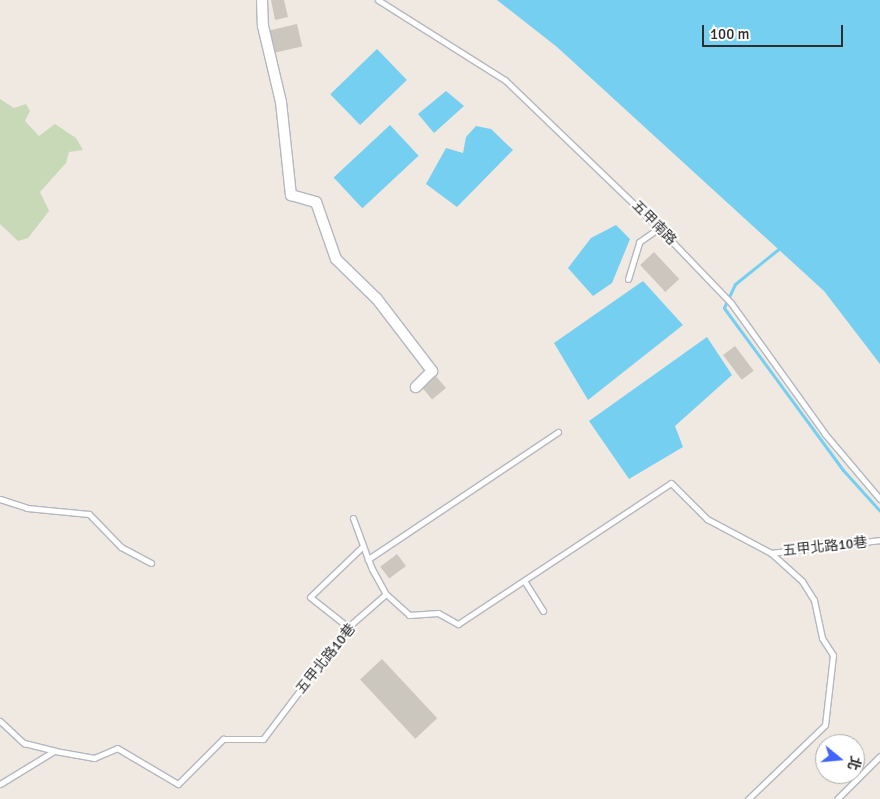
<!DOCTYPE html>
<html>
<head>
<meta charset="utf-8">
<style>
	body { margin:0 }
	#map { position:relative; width:880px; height:799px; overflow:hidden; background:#efe9e1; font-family:Signika,"Noto Sans TC",sans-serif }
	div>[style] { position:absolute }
	.cemetery>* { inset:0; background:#c8d9b8 }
	.water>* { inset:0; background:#75cff0; transform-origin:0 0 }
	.stream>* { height:3px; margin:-1.5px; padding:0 1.5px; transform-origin:1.5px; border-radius:1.5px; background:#75cff0 }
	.building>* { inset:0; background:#cbc7bf; transform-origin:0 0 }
	.roads { filter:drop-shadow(1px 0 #b4b7c1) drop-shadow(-1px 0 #b4b7c1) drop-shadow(0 1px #b4b7c1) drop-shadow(0 -1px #b4b7c1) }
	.service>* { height:5px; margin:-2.5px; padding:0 2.5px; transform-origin:2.5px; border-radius:2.5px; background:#fff }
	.minor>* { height:10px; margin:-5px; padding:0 5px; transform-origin:5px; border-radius:5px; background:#fff }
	span { translate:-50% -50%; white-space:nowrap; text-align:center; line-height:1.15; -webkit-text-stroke:4px #fff; paint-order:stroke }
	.street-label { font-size:14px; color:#2e2e2e }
	.north { position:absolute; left:815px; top:734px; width:50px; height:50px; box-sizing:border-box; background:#fff; border:1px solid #ababab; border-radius:50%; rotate:107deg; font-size:14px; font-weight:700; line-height:20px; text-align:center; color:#2e2e2e }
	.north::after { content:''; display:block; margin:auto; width:18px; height:22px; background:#4264fb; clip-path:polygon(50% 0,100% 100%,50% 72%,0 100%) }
	.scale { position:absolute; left:702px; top:25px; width:141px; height:22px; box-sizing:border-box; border:2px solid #2e2e2e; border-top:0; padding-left:6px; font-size:15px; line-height:18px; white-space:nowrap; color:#2e2e2e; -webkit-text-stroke:4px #fff; paint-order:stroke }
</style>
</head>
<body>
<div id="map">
	<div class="cemetery">
		<i style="clip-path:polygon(0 99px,14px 108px,26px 104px,30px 111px,25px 121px,39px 136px,55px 124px,76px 138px,83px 150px,69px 152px,66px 163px,40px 192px,49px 211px,28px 238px,18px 241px,0 224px)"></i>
	</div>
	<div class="water">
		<i style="clip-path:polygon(497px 0,880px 0,880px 364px,824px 291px,557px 47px)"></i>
		<i style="left:377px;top:49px;width:43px;height:65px;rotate:46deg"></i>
		<i style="clip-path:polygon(446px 91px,464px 106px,434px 133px,418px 114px)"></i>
		<i style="left:390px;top:125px;width:42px;height:77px;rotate:47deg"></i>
		<i style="clip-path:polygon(476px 126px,491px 129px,513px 150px,457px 207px,426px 184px,446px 148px,463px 153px,466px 137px)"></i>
		<i style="clip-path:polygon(616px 225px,630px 239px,612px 283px,593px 296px,568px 268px,591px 238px)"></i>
		<i style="clip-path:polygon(643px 281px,683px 325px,588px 400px,554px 343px)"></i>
		<i style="clip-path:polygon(707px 337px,732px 375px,675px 426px,683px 447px,629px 479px,589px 421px)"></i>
	</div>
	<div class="stream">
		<i style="left:781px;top:247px;width:59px;rotate:141.2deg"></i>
		<i style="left:735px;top:284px;width:26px;rotate:115deg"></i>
		<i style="left:724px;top:308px;width:201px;rotate:53.7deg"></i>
		<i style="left:843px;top:470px;width:55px;rotate:47.9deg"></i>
	</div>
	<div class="building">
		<i style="clip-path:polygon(271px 0,284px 0,288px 17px,275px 20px)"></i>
		<i style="left:297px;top:24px;width:23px;height:32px;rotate:77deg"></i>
		<i style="left:654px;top:252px;width:37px;height:19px;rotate:47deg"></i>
		<i style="left:735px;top:346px;width:31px;height:15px;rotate:53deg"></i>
		<i style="left:435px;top:375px;width:17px;height:18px;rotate:50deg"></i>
		<i style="left:397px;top:554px;width:15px;height:21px;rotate:53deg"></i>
		<i style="left:382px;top:659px;width:81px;height:30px;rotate:47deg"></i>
	</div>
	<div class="roads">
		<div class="service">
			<i style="left:378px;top:0;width:150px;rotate:32.2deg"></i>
			<i style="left:505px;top:80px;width:214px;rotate:43.9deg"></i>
			<i style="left:659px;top:228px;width:104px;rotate:46.2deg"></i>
			<i style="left:731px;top:303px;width:161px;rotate:54.3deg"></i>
			<i style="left:825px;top:434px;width:85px;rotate:49.8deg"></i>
			<i style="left:628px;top:279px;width:39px;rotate:-73deg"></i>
			<i style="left:639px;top:242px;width:24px;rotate:-35deg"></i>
			<i style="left:558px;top:432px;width:229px;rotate:146.2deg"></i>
			<i style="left:368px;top:559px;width:11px;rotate:68deg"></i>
			<i style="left:372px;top:569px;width:29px;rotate:61deg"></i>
			<i style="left:386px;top:594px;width:31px;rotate:42deg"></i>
			<i style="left:409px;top:615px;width:29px;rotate:-4deg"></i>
			<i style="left:438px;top:613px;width:23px;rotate:29deg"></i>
			<i style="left:458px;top:624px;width:255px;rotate:-33.5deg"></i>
			<i style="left:671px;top:483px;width:51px;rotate:45deg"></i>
			<i style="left:707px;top:519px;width:72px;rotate:28deg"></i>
			<i style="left:771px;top:553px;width:42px;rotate:42.1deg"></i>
			<i style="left:802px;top:581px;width:22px;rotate:58deg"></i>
			<i style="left:814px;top:600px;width:39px;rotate:78deg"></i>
			<i style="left:822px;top:638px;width:20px;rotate:57deg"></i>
			<i style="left:833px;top:655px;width:70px;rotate:96.5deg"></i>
			<i style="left:825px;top:725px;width:107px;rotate:136.1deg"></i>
			<i style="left:0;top:499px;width:28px;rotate:18deg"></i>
			<i style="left:27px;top:508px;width:62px;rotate:5.5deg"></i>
			<i style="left:89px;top:514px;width:46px;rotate:45.9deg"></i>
			<i style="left:121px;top:547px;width:34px;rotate:28deg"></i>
			<i style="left:353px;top:518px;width:44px;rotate:69.9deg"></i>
			<i style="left:771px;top:553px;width:110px;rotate:-6.8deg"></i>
			<i style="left:525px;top:582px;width:34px;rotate:58deg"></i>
			<i style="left:348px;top:627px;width:48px;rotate:-141.7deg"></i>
			<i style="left:310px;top:597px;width:71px;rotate:-43.9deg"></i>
			<i style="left:0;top:721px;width:33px;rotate:43deg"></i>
			<i style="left:24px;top:743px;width:32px;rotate:14deg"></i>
			<i style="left:55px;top:751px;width:40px;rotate:10deg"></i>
			<i style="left:94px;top:758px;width:25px;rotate:-23deg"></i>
			<i style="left:117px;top:748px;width:71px;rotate:30.5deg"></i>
			<i style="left:178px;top:784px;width:64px;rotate:-45deg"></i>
			<i style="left:223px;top:739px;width:40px"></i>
			<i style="left:263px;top:739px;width:141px;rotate:-52.8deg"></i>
			<i style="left:348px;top:627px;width:50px;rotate:-41deg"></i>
			<i style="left:0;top:784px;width:63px;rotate:-31.4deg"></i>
			<i style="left:837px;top:799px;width:61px;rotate:-45deg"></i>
		</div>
		<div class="minor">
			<i style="left:262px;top:0;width:26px;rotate:88deg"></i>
			<i style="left:263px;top:26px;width:78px;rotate:76.7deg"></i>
			<i style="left:281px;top:102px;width:94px;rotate:83.9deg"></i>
			<i style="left:291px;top:195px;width:26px;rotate:16deg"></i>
			<i style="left:316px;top:202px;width:60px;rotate:70.7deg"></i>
			<i style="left:336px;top:259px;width:57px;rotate:44.3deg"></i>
			<i style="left:377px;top:299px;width:91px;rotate:52.6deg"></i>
			<i style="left:432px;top:371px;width:23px;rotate:135deg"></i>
		</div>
	</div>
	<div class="street-label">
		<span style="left:654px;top:223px;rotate:45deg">五甲南路</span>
		<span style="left:825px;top:547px;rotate:-6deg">五甲北路10巷</span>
		<span style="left:326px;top:659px;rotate:-51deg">五甲北路10巷</span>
	</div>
	<div class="north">北</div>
	<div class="scale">100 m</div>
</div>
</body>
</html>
